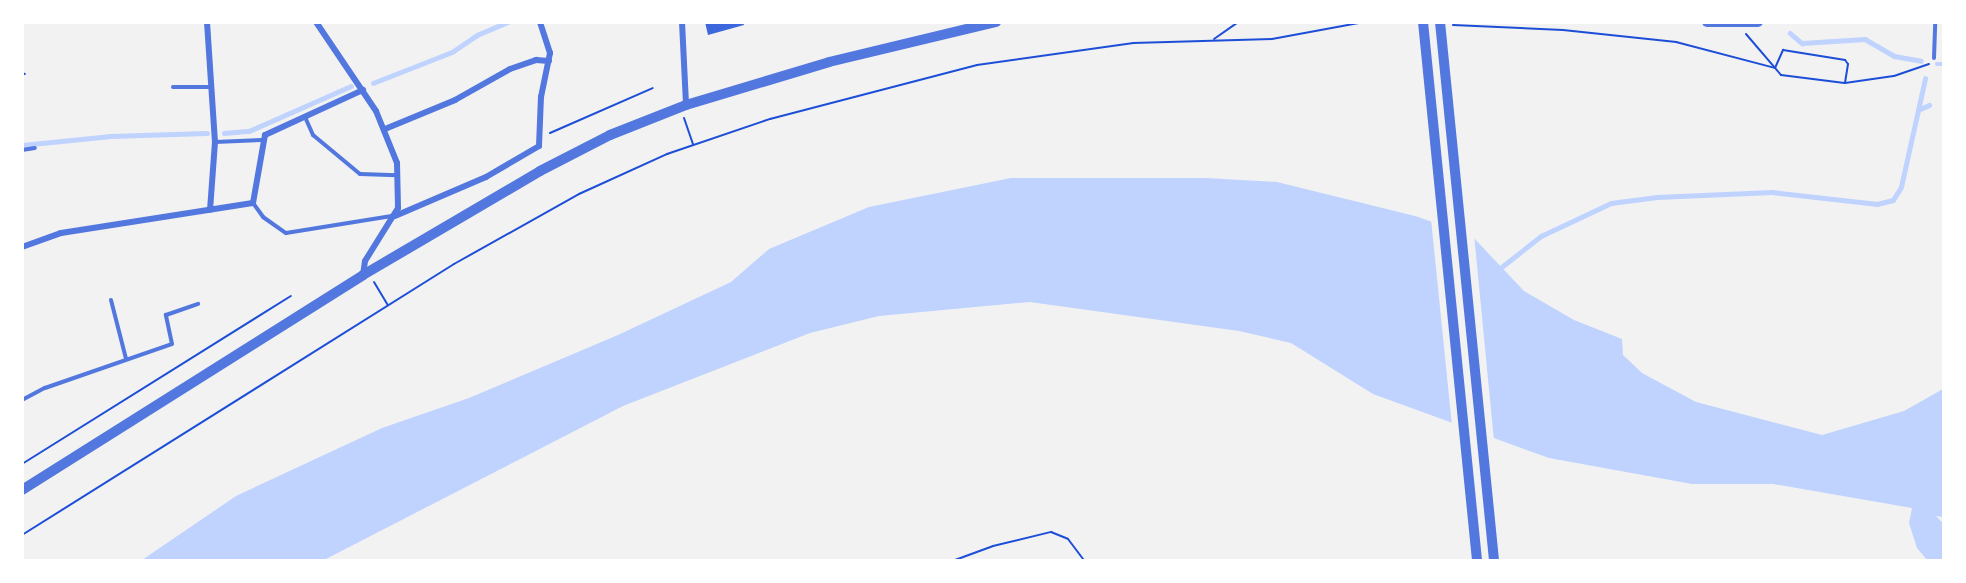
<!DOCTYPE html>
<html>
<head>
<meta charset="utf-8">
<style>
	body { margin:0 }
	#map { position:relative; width:1966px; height:583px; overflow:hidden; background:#f2f2f2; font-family:Montserrat,sans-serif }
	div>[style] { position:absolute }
	.water>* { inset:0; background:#bfd3fe }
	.pier>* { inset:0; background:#f2f2f2 }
	.stream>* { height:4.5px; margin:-2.25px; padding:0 2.25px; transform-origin:2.25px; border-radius:2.25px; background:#bfd3fe }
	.building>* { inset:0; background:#3d67dc }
	.path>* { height:2px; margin:-1px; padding:0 1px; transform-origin:1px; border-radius:1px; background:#1d4ed8 }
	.service>* { height:4px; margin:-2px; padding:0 2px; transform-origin:2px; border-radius:2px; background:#5277de }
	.minor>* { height:6px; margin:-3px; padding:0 3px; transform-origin:3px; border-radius:3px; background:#5277de }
	.tertiary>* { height:10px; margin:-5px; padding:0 5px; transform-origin:5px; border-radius:5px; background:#5277de }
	span { translate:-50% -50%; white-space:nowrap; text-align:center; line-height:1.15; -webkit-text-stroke:6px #fff; paint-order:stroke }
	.frame { position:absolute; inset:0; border:24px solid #fff; pointer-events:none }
</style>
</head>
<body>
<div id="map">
	<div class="water">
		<i style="clip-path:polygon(1011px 178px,1206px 178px,1277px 182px,1415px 216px,1471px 235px,1524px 291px,1574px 320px,1622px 339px,1623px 355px,1642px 373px,1696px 402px,1822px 435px,1904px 411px,1943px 389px,1943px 517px,1936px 516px,1943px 523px,1943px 560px,1927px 560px,1917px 548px,1909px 523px,1912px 508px,1773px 484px,1692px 484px,1549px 458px,1373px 394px,1291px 343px,1239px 331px,1030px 302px,879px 316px,810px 333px,623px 406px,324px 560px,142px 560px,236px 496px,382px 428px,469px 398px,618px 335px,731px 282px,769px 249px,869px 207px)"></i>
	</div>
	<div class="pier">
		<i style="clip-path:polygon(1431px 219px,1474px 234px,1494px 441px,1452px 426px)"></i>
	</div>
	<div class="stream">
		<i style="left:1790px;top:33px;width:16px;rotate:40deg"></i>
		<i style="left:1802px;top:43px;width:63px;rotate:-3.6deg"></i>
		<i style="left:1865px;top:39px;width:34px;rotate:30deg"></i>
		<i style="left:1894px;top:56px;width:27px;rotate:10deg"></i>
		<i style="left:1937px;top:64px;width:7px"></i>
		<i style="left:373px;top:83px;width:85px;rotate:-21.4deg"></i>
		<i style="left:452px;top:52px;width:30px;rotate:-34deg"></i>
		<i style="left:477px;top:35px;width:33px;rotate:-23deg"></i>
		<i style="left:1918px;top:110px;width:12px;rotate:-24deg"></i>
		<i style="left:224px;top:133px;width:25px;rotate:-5deg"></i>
		<i style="left:249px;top:131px;width:111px;rotate:-23.8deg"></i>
		<i style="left:22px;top:145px;width:89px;rotate:-5.8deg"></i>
		<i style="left:111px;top:136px;width:96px;rotate:-1.8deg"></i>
		<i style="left:1494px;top:273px;width:60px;rotate:-38.2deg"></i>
		<i style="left:1541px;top:236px;width:77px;rotate:-25.2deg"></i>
		<i style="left:1611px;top:203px;width:46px;rotate:-7.4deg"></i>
		<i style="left:1657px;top:197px;width:115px;rotate:-2.5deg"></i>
		<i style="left:1772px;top:192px;width:106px;rotate:6.5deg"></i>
		<i style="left:1877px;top:204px;width:16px;rotate:-14deg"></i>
		<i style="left:1893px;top:200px;width:15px;rotate:-58deg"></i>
		<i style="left:1901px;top:187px;width:111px;rotate:-77.5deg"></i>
	</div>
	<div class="building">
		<i style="clip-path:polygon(705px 22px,743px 22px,744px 25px,708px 35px)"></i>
	</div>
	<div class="path">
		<i style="left:1368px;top:22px;width:43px;rotate:1.3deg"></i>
		<i style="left:1453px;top:25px;width:110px;rotate:2.6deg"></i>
		<i style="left:1563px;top:30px;width:114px;rotate:6.1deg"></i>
		<i style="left:1676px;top:42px;width:102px;rotate:14.7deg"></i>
		<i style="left:1746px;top:34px;width:54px;rotate:49.5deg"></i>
		<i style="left:1781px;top:75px;width:64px;rotate:7.1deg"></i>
		<i style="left:1845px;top:83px;width:49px;rotate:-8.1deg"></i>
		<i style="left:1894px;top:76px;width:37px;rotate:-19deg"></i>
		<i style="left:1214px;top:39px;width:29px;rotate:-35deg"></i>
		<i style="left:1775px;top:68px;width:20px;rotate:-66deg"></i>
		<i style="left:1783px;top:50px;width:63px;rotate:9.2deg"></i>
		<i style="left:1845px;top:60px;width:5px;rotate:53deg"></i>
		<i style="left:1848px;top:64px;width:19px;rotate:99deg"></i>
		<i style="left:22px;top:73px;width:3px;rotate:18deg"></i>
		<i style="left:684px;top:118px;width:28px;rotate:71deg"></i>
		<i style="left:550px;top:133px;width:112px;rotate:-23.6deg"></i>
		<i style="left:374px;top:282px;width:27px;rotate:59deg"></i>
		<i style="left:22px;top:464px;width:317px;rotate:-32deg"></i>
		<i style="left:22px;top:535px;width:510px;rotate:-32.1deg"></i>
		<i style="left:454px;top:264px;width:143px;rotate:-29.2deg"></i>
		<i style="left:579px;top:194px;width:97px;rotate:-24.4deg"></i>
		<i style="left:667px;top:154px;width:109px;rotate:-18.8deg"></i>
		<i style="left:770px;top:119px;width:214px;rotate:-14.6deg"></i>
		<i style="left:977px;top:65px;width:158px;rotate:-8deg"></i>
		<i style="left:1133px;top:43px;width:139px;rotate:-1.6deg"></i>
		<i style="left:1272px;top:39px;width:95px;rotate:-10.4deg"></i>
		<i style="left:955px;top:560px;width:40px;rotate:-20.2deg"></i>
		<i style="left:993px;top:546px;width:60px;rotate:-13.6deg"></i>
		<i style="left:1051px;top:532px;width:18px;rotate:22deg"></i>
		<i style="left:1068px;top:539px;width:26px;rotate:53deg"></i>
	</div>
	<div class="service">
		<i style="left:1934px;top:58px;width:36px;rotate:-88deg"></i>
		<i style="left:173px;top:87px;width:38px"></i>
		<i style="left:305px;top:117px;width:20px;rotate:66deg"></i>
		<i style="left:313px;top:135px;width:61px;rotate:39.7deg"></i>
		<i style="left:360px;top:174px;width:37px;rotate:2deg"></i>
		<i style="left:215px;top:142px;width:48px;rotate:-2.4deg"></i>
		<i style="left:22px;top:150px;width:13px;rotate:-9deg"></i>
		<i style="left:253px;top:203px;width:17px;rotate:54deg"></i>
		<i style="left:263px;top:217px;width:28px;rotate:35deg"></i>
		<i style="left:286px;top:233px;width:107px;rotate:-9.1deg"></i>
		<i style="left:111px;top:300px;width:61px;rotate:75.7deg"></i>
		<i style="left:22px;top:400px;width:26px;rotate:-28deg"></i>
		<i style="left:45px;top:388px;width:134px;rotate:-19.1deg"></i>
		<i style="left:172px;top:344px;width:30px;rotate:-102deg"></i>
		<i style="left:166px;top:315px;width:34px;rotate:-19deg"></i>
	</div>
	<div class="minor">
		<i style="left:207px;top:22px;width:120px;rotate:86.2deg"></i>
		<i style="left:215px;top:142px;width:68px;rotate:94.2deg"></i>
		<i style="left:316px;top:22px;width:107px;rotate:56deg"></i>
		<i style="left:376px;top:111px;width:56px;rotate:68deg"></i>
		<i style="left:397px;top:163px;width:45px;rotate:88.7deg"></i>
		<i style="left:398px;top:208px;width:62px;rotate:121.9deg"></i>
		<i style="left:365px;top:261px;width:14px;rotate:98deg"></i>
		<i style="left:682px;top:22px;width:83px;rotate:87.2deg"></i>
		<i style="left:385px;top:129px;width:76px;rotate:-22.5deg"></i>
		<i style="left:455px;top:100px;width:63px;rotate:-29.4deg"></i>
		<i style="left:510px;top:69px;width:28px;rotate:-19deg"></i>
		<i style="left:536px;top:60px;width:13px;rotate:4deg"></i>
		<i style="left:395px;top:216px;width:99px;rotate:-23.2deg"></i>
		<i style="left:486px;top:177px;width:61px;rotate:-30.3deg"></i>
		<i style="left:539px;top:146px;width:49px;rotate:-87.7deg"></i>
		<i style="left:541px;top:97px;width:45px;rotate:-78.4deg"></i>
		<i style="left:550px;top:53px;width:33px;rotate:-108deg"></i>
		<i style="left:22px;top:247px;width:41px;rotate:-19.7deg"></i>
		<i style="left:61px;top:233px;width:194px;rotate:-8.9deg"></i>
		<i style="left:253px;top:203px;width:69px;rotate:-80deg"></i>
		<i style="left:265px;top:135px;width:108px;rotate:-24.7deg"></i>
	</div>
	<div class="tertiary">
		<i style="left:1423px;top:22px;width:541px;rotate:84.27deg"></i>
		<i style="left:1440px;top:22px;width:541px;rotate:84.27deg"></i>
		<i style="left:1707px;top:22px;width:51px"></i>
		<i style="left:22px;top:490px;width:403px;rotate:-32.2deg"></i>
		<i style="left:363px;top:275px;width:205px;rotate:-30.4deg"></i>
		<i style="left:540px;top:171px;width:79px;rotate:-27.2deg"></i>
		<i style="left:610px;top:135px;width:82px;rotate:-21.5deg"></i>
		<i style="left:686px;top:105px;width:149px;rotate:-16.7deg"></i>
		<i style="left:829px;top:62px;width:172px;rotate:-13.5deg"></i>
	</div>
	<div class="frame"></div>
</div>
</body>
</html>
